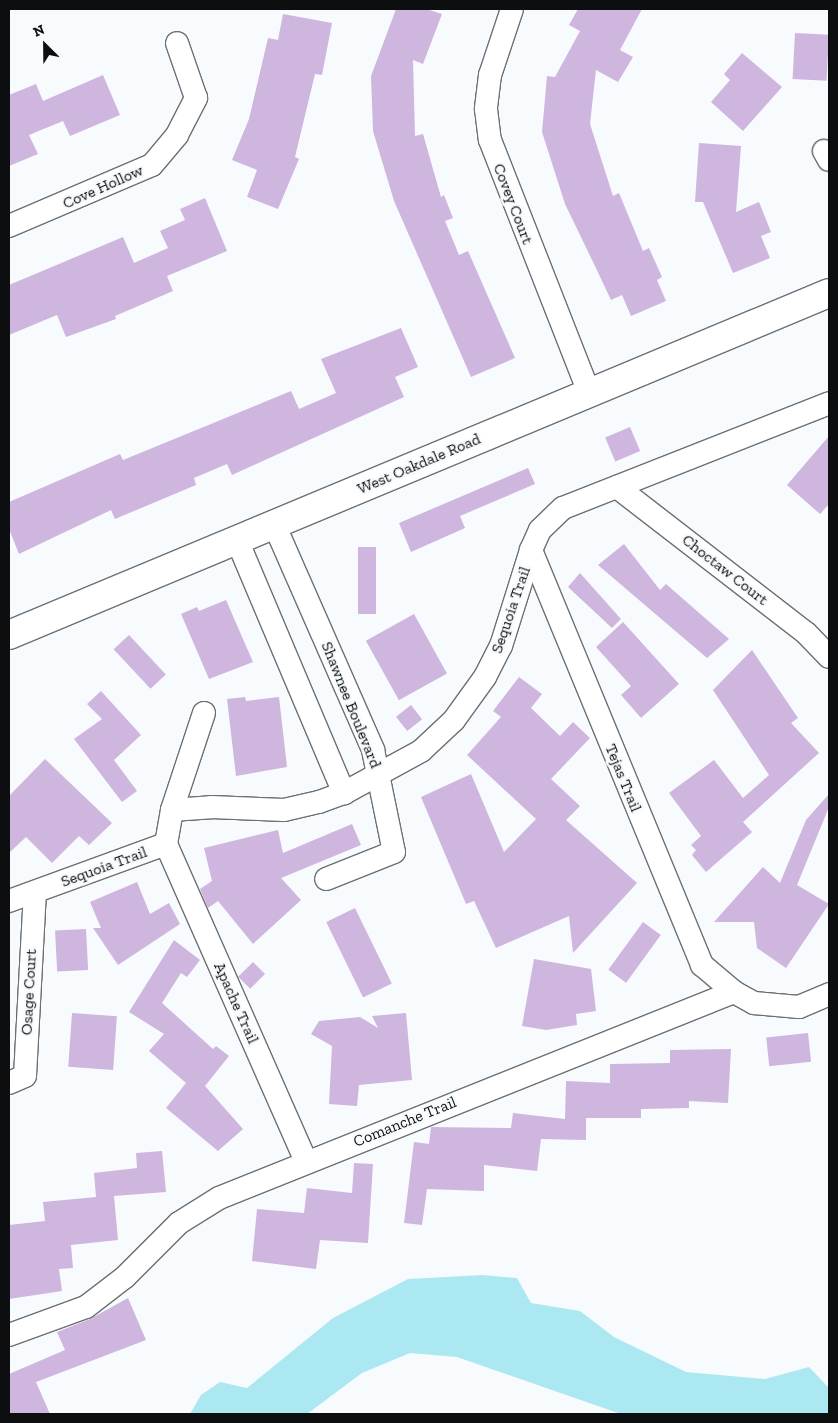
<!DOCTYPE html>
<html>
<head>
<meta charset="utf-8">
<style>
	body { margin:0 }
	#map { position:relative; width:838px; height:1423px; overflow:hidden; background:#f7fbfe; font-family:"Zilla Slab",serif }
	div>[style] { position:absolute }
	.water>* { inset:0; background:#ace8f1 }
	.building>* { inset:0; background:#ceb6df; transform-origin:0 0 }
	.roads { filter:drop-shadow(1px 0 #6c7074) drop-shadow(-1px 0 #6c7074) drop-shadow(0 1px #6c7074) drop-shadow(0 -1px #6c7074) }
	.street>* { height:22px; margin:-11px; padding:0 11px; transform-origin:11px; border-radius:11px; background:#fff }
	.secondary>* { height:28px; margin:-14px; padding:0 14px; transform-origin:14px; border-radius:14px; background:#fff }
	span { translate:-50% -50%; white-space:nowrap; text-align:center; line-height:1.15; -webkit-text-stroke:5px #f7fbfe; paint-order:stroke }
	.street-label { font-size:16px; color:#0c0e0f }
	.frame { position:absolute; inset:0; border:10px solid #0c0e0f; pointer-events:none }
	.north { position:absolute; left:20px; top:20px; width:50px; height:50px; -webkit-text-stroke:4px #f7fbfe; paint-order:stroke; rotate:337deg; font-size:14px; font-weight:700; line-height:20px; text-align:center; color:#0c0e0f }
	.north::after { content:''; display:block; margin:auto; width:18px; height:22px; background:#0c0e0f; clip-path:polygon(50% 0,100% 100%,50% 72%,0 100%) }
</style>
</head>
<body>
<div id="map">
	<div class="water">
		<i style="clip-path:polygon(483px 1275px,517px 1278px,531px 1303px,580px 1311px,614px 1337px,686px 1372px,765px 1379px,809px 1367px,829px 1388px,829px 1414px,621px 1414px,457px 1357px,410px 1353px,362px 1373px,307px 1414px,190px 1414px,201px 1395px,220px 1382px,247px 1388px,333px 1318px,408px 1279px)"></i>
	</div>
	<div class="building">
		<i style="clip-path:polygon(396px 9px,426px 9px,442px 14px,423px 64px,413px 60px,415px 136px,423px 134px,441px 197px,444px 195px,453px 218px,445px 221px,459px 255px,468px 251px,515px 358px,471px 377px,394px 201px,373px 131px,371px 76px)"></i>
		<i style="clip-path:polygon(578px 9px,642px 9px,620px 50px,633px 57px,618px 82px,596px 70px,590px 124px,613px 196px,619px 193px,643px 251px,649px 248px,662px 277px,657px 280px,666px 301px,631px 316px,622px 295px,611px 300px,594px 264px,565px 204px,542px 132px,547px 76px,555px 77px,580px 31px,569px 25px)"></i>
		<i style="clip-path:polygon(283px 14px,332px 23px,322px 75px,315px 74px,295px 157px,299px 159px,278px 209px,247px 197px,257px 170px,232px 160px,249px 119px,268px 38px,278px 40px)"></i>
		<i style="left:795px;top:33px;width:34px;height:46px;rotate:3deg"></i>
		<i style="clip-path:polygon(742px 53px,782px 87px,743px 131px,711px 102px,730px 80px,724px 74px)"></i>
		<i style="clip-path:polygon(103px 75px,120px 115px,70px 136px,63px 121px,29px 135px,38px 154px,9px 166px,9px 95px,36px 84px,43px 101px)"></i>
		<i style="clip-path:polygon(699px 143px,741px 146px,736px 212px,759px 202px,771px 232px,761px 236px,770px 258px,733px 273px,703px 202px,695px 202px)"></i>
		<i style="clip-path:polygon(205px 198px,227px 251px,167px 276px,173px 291px,115px 316px,116px 319px,66px 337px,57px 315px,9px 335px,9px 285px,123px 237px,134px 263px,168px 248px,160px 231px,185px 220px,180px 209px)"></i>
		<i style="clip-path:polygon(401px 328px,418px 367px,395px 377px,404px 397px,232px 475px,227px 464px,194px 478px,196px 485px,115px 519px,111px 510px,19px 554px,9px 529px,9px 502px,120px 454px,123px 460px,291px 391px,299px 409px,336px 393px,321px 359px)"></i>
		<i style="left:630px;top:427px;width:26px;height:27px;rotate:67deg"></i>
		<i style="clip-path:polygon(829px 436px,829px 504px,820px 514px,787px 485px)"></i>
		<i style="clip-path:polygon(528px 468px,535px 484px,460px 516px,465px 528px,411px 552px,399px 523px)"></i>
		<i style="clip-path:polygon(624px 544px,660px 590px,666px 584px,729px 639px,707px 658px,598px 565px)"></i>
		<i style="left:358px;top:547px;width:18px;height:67px"></i>
		<i style="clip-path:polygon(580px 573px,621px 619px,612px 628px,568px 587px)"></i>
		<i style="clip-path:polygon(226px 600px,253px 662px,209px 679px,181px 614px,197px 607px,199px 611px)"></i>
		<i style="left:414px;top:614px;width:68px;height:55px;rotate:61deg"></i>
		<i style="clip-path:polygon(623px 622px,679px 684px,641px 718px,621px 695px,631px 686px,596px 647px)"></i>
		<i style="left:129px;top:635px;width:54px;height:21px;rotate:47deg"></i>
		<i style="clip-path:polygon(752px 650px,798px 718px,791px 723px,819px 753px,743px 822px,752px 832px,706px 872px,692px 855px,696px 850px,691px 845px,701px 836px,669px 793px,714px 760px,743px 798px,769px 775px,713px 690px)"></i>
		<i style="clip-path:polygon(519px 677px,542px 694px,531px 708px,560px 736px,573px 722px,590px 738px,551px 779px,580px 806px,566px 820px,637px 883px,573px 953px,569px 916px,496px 948px,474px 901px,466px 904px,421px 797px,471px 774px,504px 852px,536px 819px,467px 755px,501px 717px,493px 711px)"></i>
		<i style="clip-path:polygon(101px 691px,141px 735px,114px 760px,137px 791px,122px 802px,74px 739px,102px 719px,87px 704px)"></i>
		<i style="clip-path:polygon(245px 697px,246px 701px,279px 697px,287px 767px,236px 776px,227px 699px)"></i>
		<i style="left:411px;top:705px;width:18px;height:19px;rotate:52deg"></i>
		<i style="clip-path:polygon(45px 759px,112px 823px,89px 845px,79px 836px,52px 863px,26px 837px,9px 853px,9px 796px)"></i>
		<i style="clip-path:polygon(829px 794px,829px 807px,797px 885px,829px 904px,786px 968px,757px 948px,754px 922px,714px 922px,763px 867px,780px 883px,806px 820px)"></i>
		<i style="clip-path:polygon(352px 824px,361px 845px,281px 878px,301px 900px,253px 944px,218px 901px,208px 908px,200px 889px,212px 881px,204px 848px,278px 830px,283px 853px)"></i>
		<i style="clip-path:polygon(137px 882px,150px 914px,169px 903px,180px 924px,118px 965px,93px 928px,101px 928px,90px 902px)"></i>
		<i style="left:355px;top:908px;width:84px;height:32px;rotate:64deg"></i>
		<i style="left:643px;top:922px;width:22px;height:59px;rotate:36deg"></i>
		<i style="left:86px;top:929px;width:41px;height:31px;rotate:87deg"></i>
		<i style="clip-path:polygon(174px 940px,200px 960px,187px 977px,181px 973px,162px 1003px,213px 1049px,216px 1046px,229px 1056px,205px 1086px,243px 1129px,218px 1151px,166px 1108px,186px 1083px,149px 1051px,164px 1034px,129px 1012px)"></i>
		<i style="clip-path:polygon(534px 959px,591px 969px,596px 1011px,576px 1014px,577px 1025px,546px 1030px,522px 1026px)"></i>
		<i style="left:253px;top:962px;width:17px;height:21px;rotate:45deg"></i>
		<i style="left:72px;top:1013px;width:45px;height:54px;rotate:4deg"></i>
		<i style="clip-path:polygon(406px 1013px,412px 1080px,359px 1085px,357px 1106px,329px 1104px,332px 1046px,311px 1034px,319px 1021px,360px 1017px,378px 1028px,372px 1016px)"></i>
		<i style="left:808px;top:1033px;width:29px;height:42px;rotate:84deg"></i>
		<i style="clip-path:polygon(731px 1049px,728px 1103px,689px 1101px,689px 1108px,641px 1109px,641px 1118px,586px 1118px,586px 1140px,541px 1139px,537px 1171px,484px 1165px,484px 1191px,427px 1189px,422px 1225px,404px 1223px,414px 1142px,429px 1144px,431px 1127px,511px 1128px,513px 1113px,565px 1119px,566px 1081px,610px 1083px,610px 1064px,670px 1063px,670px 1050px)"></i>
		<i style="clip-path:polygon(162px 1151px,166px 1192px,114px 1196px,118px 1240px,71px 1245px,73px 1268px,59px 1269px,62px 1291px,9px 1299px,9px 1225px,45px 1221px,43px 1202px,96px 1197px,94px 1173px,137px 1168px,136px 1153px)"></i>
		<i style="clip-path:polygon(354px 1163px,373px 1164px,368px 1243px,320px 1240px,316px 1269px,252px 1261px,257px 1209px,304px 1213px,307px 1188px,352px 1193px)"></i>
		<i style="clip-path:polygon(128px 1298px,146px 1340px,36px 1382px,50px 1414px,9px 1414px,9px 1374px,65px 1350px,57px 1332px,90px 1319px)"></i>
	</div>
	<div class="roads">
		<div class="street">
			<i style="left:512px;top:9px;width:70px;rotate:108.4deg"></i>
			<i style="left:490px;top:75px;width:34px;rotate:97deg"></i>
			<i style="left:486px;top:109px;width:31px;rotate:83deg"></i>
			<i style="left:490px;top:140px;width:272px;rotate:68.6deg"></i>
			<i style="left:824px;top:151px;width:10px;rotate:61deg"></i>
			<i style="left:9px;top:226px;width:155px;rotate:-23.1deg"></i>
			<i style="left:152px;top:165px;width:39px;rotate:-50deg"></i>
			<i style="left:177px;top:135px;width:42px;rotate:-62.8deg"></i>
			<i style="left:196px;top:98px;width:58px;rotate:-109.1deg"></i>
			<i style="left:617px;top:487px;width:239px;rotate:37.7deg"></i>
			<i style="left:806px;top:633px;width:33px;rotate:46deg"></i>
			<i style="left:274px;top:524px;width:247px;rotate:66.3deg"></i>
			<i style="left:373px;top:750px;width:104px;rotate:78.4deg"></i>
			<i style="left:394px;top:852px;width:73px;rotate:158.3deg"></i>
			<i style="left:237px;top:540px;width:275px;rotate:67.1deg"></i>
			<i style="left:531px;top:550px;width:449px;rotate:67.6deg"></i>
			<i style="left:702px;top:965px;width:42px;rotate:40.2deg"></i>
			<i style="left:204px;top:713px;width:102px;rotate:108.3deg"></i>
			<i style="left:172px;top:810px;width:35px;rotate:100deg"></i>
			<i style="left:166px;top:844px;width:347px;rotate:66.2deg"></i>
			<i style="left:172px;top:810px;width:39px;rotate:-4deg"></i>
			<i style="left:211px;top:807px;width:73px;rotate:2.4deg"></i>
			<i style="left:284px;top:810px;width:36px;rotate:-13deg"></i>
			<i style="left:319px;top:802px;width:27px;rotate:-20deg"></i>
			<i style="left:344px;top:793px;width:88px;rotate:-28.6deg"></i>
			<i style="left:421px;top:751px;width:45px;rotate:-43.2deg"></i>
			<i style="left:454px;top:720px;width:53px;rotate:-54.2deg"></i>
			<i style="left:485px;top:677px;width:35px;rotate:-63deg"></i>
			<i style="left:501px;top:646px;width:101px;rotate:-72.6deg"></i>
			<i style="left:531px;top:550px;width:22px;rotate:-66deg"></i>
			<i style="left:540px;top:530px;width:32px;rotate:-44deg"></i>
			<i style="left:563px;top:508px;width:286px;rotate:-21.5deg"></i>
			<i style="left:9px;top:901px;width:167px;rotate:-20deg"></i>
			<i style="left:9px;top:1083px;width:17px;rotate:-24deg"></i>
			<i style="left:25px;top:1076px;width:184px;rotate:-86.9deg"></i>
			<i style="left:9px;top:1335px;width:82px;rotate:-20deg"></i>
			<i style="left:86px;top:1307px;width:49px;rotate:-37.6deg"></i>
			<i style="left:125px;top:1277px;width:76px;rotate:-45deg"></i>
			<i style="left:179px;top:1223px;width:47px;rotate:-32deg"></i>
			<i style="left:219px;top:1198px;width:555px;rotate:-21.8deg"></i>
			<i style="left:734px;top:992px;width:23px;rotate:29deg"></i>
			<i style="left:754px;top:1003px;width:45px;rotate:5.1deg"></i>
			<i style="left:799px;top:1007px;width:33px;rotate:-23deg"></i>
		</div>
		<div class="secondary">
			<i style="left:9px;top:635px;width:888px;rotate:-22.64deg"></i>
		</div>
	</div>
	<div class="street-label">
		<span style="left:103px;top:187px;rotate:-24deg">Cove Hollow</span>
		<span style="left:513px;top:204px;rotate:69deg">Covey Court</span>
		<span style="left:419px;top:464px;rotate:-23deg">West Oakdale Road</span>
		<span style="left:725px;top:570px;rotate:38deg">Choctaw Court</span>
		<span style="left:511px;top:610px;rotate:-71deg">Sequoia Trail</span>
		<span style="left:351px;top:705px;rotate:68deg">Shawnee Boulevard</span>
		<span style="left:623px;top:778px;rotate:68deg">Tejas Trail</span>
		<span style="left:104px;top:867px;rotate:-20deg">Sequoia Trail</span>
		<span style="left:29px;top:992px;rotate:-87deg">Osage Court</span>
		<span style="left:236px;top:1003px;rotate:66deg">Apache Trail</span>
		<span style="left:405px;top:1122px;rotate:-22deg">Comanche Trail</span>
	</div>
	<div class="frame"></div>
	<div class="north">N</div>
</div>
</body>
</html>
